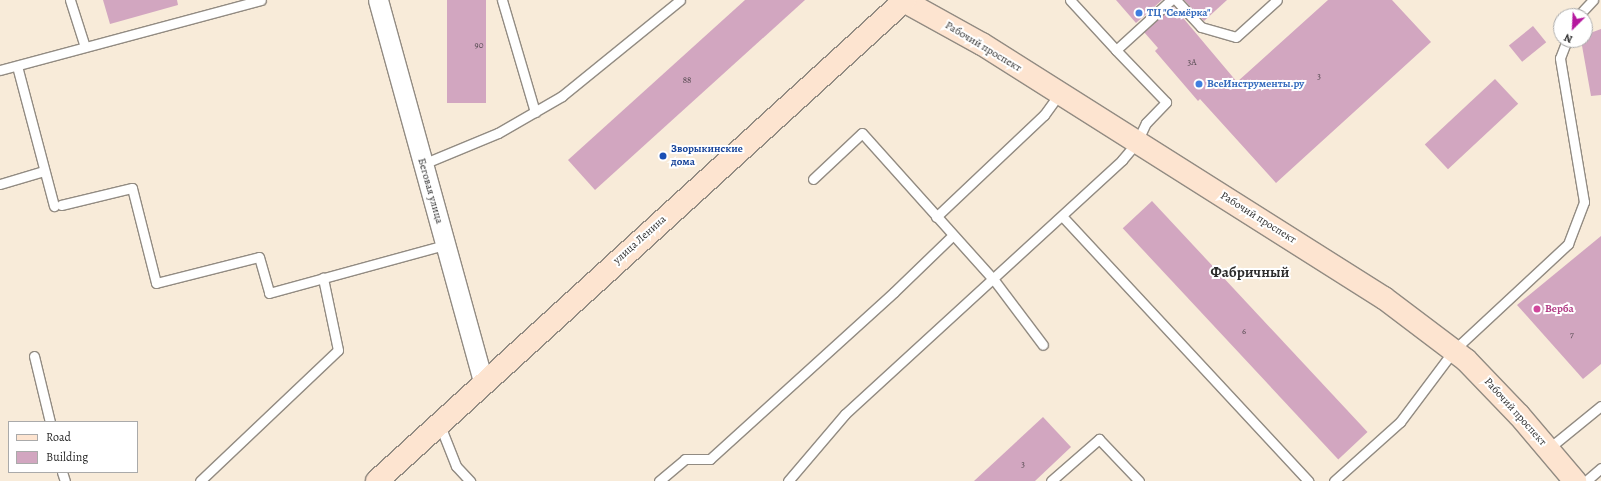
<!DOCTYPE html>
<html>
<head>
<meta charset="utf-8">
<style>
	body { margin:0 }
	#map { position:relative; width:1601px; height:481px; overflow:hidden; background:#f8ebd9; font-family:Alegreya,serif }
	div>[style] { position:absolute }
	.building>* { inset:0; background:#d2a6c0; transform-origin:0 0 }
	.roads { filter:drop-shadow(1px 0 #928b82) drop-shadow(-1px 0 #928b82) drop-shadow(0 1px #928b82) drop-shadow(0 -1px #928b82) }
	.lane>* { height:9px; margin:-4.5px; padding:0 4.5px; transform-origin:4.5px; border-radius:4.5px; background:#fff }
	.street>* { height:19px; margin:-9.5px; padding:0 9.5px; transform-origin:9.5px; border-radius:9.5px; background:#fff }
	.secondary>* { height:22px; margin:-11px; padding:0 11px; transform-origin:11px; border-radius:11px; background:#fde4d0 }
	.dots>* { width:11px; height:11px; translate:-50% -50%; box-sizing:border-box; border:2px solid #fff; border-radius:50% }
	span { translate:-50% -50%; white-space:nowrap; text-align:center; line-height:1.15; -webkit-text-stroke:4px #fff; paint-order:stroke }
	.number-label { font-size:9px; color:#554a50 }
	.number-label span { -webkit-text-stroke-width:0 }
	.shop-label { font-size:11px; color:#366cbe; font-weight:700 }
	.left { translate:0 -50%; text-align:left }
	.street-label { font-size:11px; color:#2b2b2b }
	.transit-label { font-size:11px; color:#164399; font-weight:700 }
	.hotel-label { font-size:11px; color:#b23c85; font-weight:700 }
	.district-label { font-size:15px; color:#2b2b2b; font-weight:700 }
	.legend { position:absolute; left:8px; top:421px; width:130px; height:52px; box-sizing:border-box; background:#fff; border:1px solid #aaa; margin:0; padding:5px 7px; list-style:none; font-size:12px; color:#2b2b2b }
	.legend li { display:flex; align-items:center; gap:8px; height:20px }
	.legend b { width:20px; border:1px solid #aaa }
	.north { position:absolute; left:1553px; top:8px; width:40px; height:40px; box-sizing:border-box; background:#fff; border:1px solid #aaa; border-radius:50%; rotate:204deg; font-size:11px; font-weight:700; line-height:16px; text-align:center; color:#2b2b2b }
	.north::after { content:''; display:block; margin:auto; width:14px; height:18px; background:#b5179e; clip-path:polygon(50% 0,100% 100%,50% 72%,0 100%) }
</style>
</head>
<body>
<div id="map">
	<div class="building">
		<i style="clip-path:polygon(103px 0,177px 0,178px 5px,110px 24px)"></i>
		<i style="left:447px;top:0;width:39px;height:103px"></i>
		<i style="clip-path:polygon(745px 0,805px 0,595px 190px,568px 160px)"></i>
		<i style="clip-path:polygon(1116px 0,1162px 0,1136px 23px)"></i>
		<i style="clip-path:polygon(1184px 0,1227px 0,1204px 21px)"></i>
		<i style="clip-path:polygon(1328px 0,1392px 0,1431px 42px,1276px 183px,1200px 99px,1198px 101px,1155px 51px,1158px 48px,1144px 32px,1173px 6px,1237px 82px)"></i>
		<i style="left:1533px;top:26px;width:21px;height:31px;rotate:51deg"></i>
		<i style="clip-path:polygon(1601px 29px,1601px 95px,1591px 96px,1581px 40px,1585px 40px,1585px 35px)"></i>
		<i style="left:1495px;top:79px;width:34px;height:96px;rotate:47deg"></i>
		<i style="left:1152px;top:201px;width:316px;height:40px;rotate:47deg"></i>
		<i style="clip-path:polygon(1601px 236px,1601px 364px,1583px 379px,1517px 305px)"></i>
		<i style="clip-path:polygon(1043px 417px,1071px 447px,1035px 481px,974px 481px)"></i>
	</div>
	<div class="roads">
		<div class="lane">
			<i style="left:70px;top:0;width:49px;rotate:72.3deg"></i>
			<i style="left:502px;top:0;width:117px;rotate:73.6deg"></i>
			<i style="left:1070px;top:0;width:68px;rotate:47.4deg"></i>
			<i style="left:1176px;top:0;width:37px;rotate:47deg"></i>
			<i style="left:1201px;top:27px;width:36px;rotate:16deg"></i>
			<i style="left:1236px;top:37px;width:55px;rotate:-42.1deg"></i>
			<i style="left:1578px;top:16px;width:22px;rotate:-47deg"></i>
			<i style="left:17px;top:66px;width:145px;rotate:75.2deg"></i>
			<i style="left:0;top:70px;width:270px;rotate:-15deg"></i>
			<i style="left:423px;top:164px;width:81px;rotate:-22.5deg"></i>
			<i style="left:498px;top:133px;width:74px;rotate:-30deg"></i>
			<i style="left:562px;top:96px;width:152px;rotate:-39.1deg"></i>
			<i style="left:813px;top:179px;width:67px;rotate:-43.2deg"></i>
			<i style="left:862px;top:133px;width:198px;rotate:48.1deg"></i>
			<i style="left:994px;top:280px;width:81px;rotate:53deg"></i>
			<i style="left:0;top:184px;width:46px;rotate:-16.5deg"></i>
			<i style="left:61px;top:205px;width:73px;rotate:-13.5deg"></i>
			<i style="left:132px;top:188px;width:98px;rotate:75.8deg"></i>
			<i style="left:156px;top:283px;width:106px;rotate:-14.2deg"></i>
			<i style="left:259px;top:257px;width:37px;rotate:74deg"></i>
			<i style="left:269px;top:293px;width:182px;rotate:-15.3deg"></i>
			<i style="left:1062px;top:216px;width:362px;rotate:47.1deg"></i>
			<i style="left:936px;top:217px;width:149px;rotate:-43.4deg"></i>
			<i style="left:1044px;top:115px;width:26px;rotate:-54deg"></i>
			<i style="left:34px;top:356px;width:68px;rotate:76.4deg"></i>
			<i style="left:439px;top:423px;width:46px;rotate:68.4deg"></i>
			<i style="left:456px;top:466px;width:21px;rotate:47deg"></i>
			<i style="left:1548px;top:449px;width:68px;rotate:-39.1deg"></i>
			<i style="left:62px;top:472px;width:9px;rotate:72deg"></i>
			<i style="left:200px;top:481px;width:190px;rotate:-43.5deg"></i>
			<i style="left:338px;top:350px;width:74px;rotate:-101.8deg"></i>
			<i style="left:659px;top:481px;width:34px;rotate:-40deg"></i>
			<i style="left:685px;top:459px;width:25px"></i>
			<i style="left:710px;top:459px;width:248px;rotate:-42.2deg"></i>
			<i style="left:894px;top:292px;width:81px;rotate:-44deg"></i>
			<i style="left:788px;top:481px;width:88px;rotate:-49.6deg"></i>
			<i style="left:845px;top:414px;width:376px;rotate:-42.5deg"></i>
			<i style="left:1122px;top:160px;width:23px;rotate:-50deg"></i>
			<i style="left:1137px;top:142px;width:21px;rotate:-65deg"></i>
			<i style="left:1146px;top:123px;width:29px;rotate:-46deg"></i>
			<i style="left:1166px;top:102px;width:72px;rotate:-133.9deg"></i>
			<i style="left:1116px;top:50px;width:74px;rotate:-42.3deg"></i>
			<i style="left:1051px;top:481px;width:64px;rotate:-41.2deg"></i>
			<i style="left:1099px;top:439px;width:58px;rotate:46.4deg"></i>
			<i style="left:1334px;top:481px;width:89px;rotate:-41.8deg"></i>
			<i style="left:1400px;top:422px;width:90px;rotate:-53.1deg"></i>
			<i style="left:1454px;top:350px;width:156px;rotate:-42.9deg"></i>
			<i style="left:1568px;top:244px;width:45px;rotate:-69.1deg"></i>
			<i style="left:1584px;top:202px;width:146px;rotate:-99.5deg"></i>
			<i style="left:1560px;top:58px;width:19px;rotate:-69deg"></i>
			<i style="left:1586px;top:481px;width:20px;rotate:-41deg"></i>
		</div>
		<div class="street">
			<i style="left:378px;top:0;width:396px;rotate:74.6deg"></i>
		</div>
		<div class="secondary">
			<i style="left:904px;top:1px;width:89px;rotate:28.9deg"></i>
			<i style="left:982px;top:44px;width:476px;rotate:32.3deg"></i>
			<i style="left:1384px;top:298px;width:103px;rotate:37.1deg"></i>
			<i style="left:1466px;top:360px;width:76px;rotate:46.1deg"></i>
			<i style="left:1519px;top:415px;width:87px;rotate:49.7deg"></i>
			<i style="left:377px;top:481px;width:714px;rotate:-42.33deg"></i>
		</div>
	</div>
	<div class="dots">
		<i style="left:1139px;top:13px;background:#3f7fe0"></i>
		<i style="left:1199px;top:84px;background:#3f7fe0"></i>
		<i style="left:663px;top:156px;background:#1a4fb4"></i>
		<i style="left:1537px;top:309px;background:#d1479c"></i>
	</div>
	<div class="number-label">
		<span style="left:479px;top:45px">90</span>
		<span style="left:1192px;top:62px">3А</span>
		<span style="left:1319px;top:76px">3</span>
		<span style="left:687px;top:80px">88</span>
		<span style="left:1244px;top:331px">6</span>
		<span style="left:1572px;top:334px">7</span>
		<span style="left:1023px;top:464px">3</span>
	</div>
	<div class="shop-label">
		<span class="left" style="left:1147px;top:13px">ТЦ "Семёрка"</span>
		<span class="left" style="left:1207px;top:84px">ВсеИнструменты.ру</span>
	</div>
	<div class="street-label">
		<span style="left:983px;top:47px;rotate:31deg">Рабочий проспект</span>
		<span style="left:430px;top:191px;rotate:74deg">Беговая улица</span>
		<span style="left:1258px;top:218px;rotate:32deg">Рабочий проспект</span>
		<span style="left:640px;top:240px;rotate:-42deg">улица Ленина</span>
		<span style="left:1515px;top:412px;rotate:48deg">Рабочий проспект</span>
	</div>
	<div class="transit-label">
		<span class="left" style="left:671px;top:156px">Зворыкинские<br>дома</span>
	</div>
	<div class="hotel-label">
		<span class="left" style="left:1545px;top:309px">Верба</span>
	</div>
	<div class="district-label">
		<span style="left:1250px;top:273px">Фабричный</span>
	</div>
	<ul class="legend">
	<li><b style="height:5px;background:#fde4d0"></b>Road</li>
	<li><b style="height:11px;background:#d2a6c0"></b>Building</li>
	</ul>
	<div class="north">N</div>
</div>
</body>
</html>
